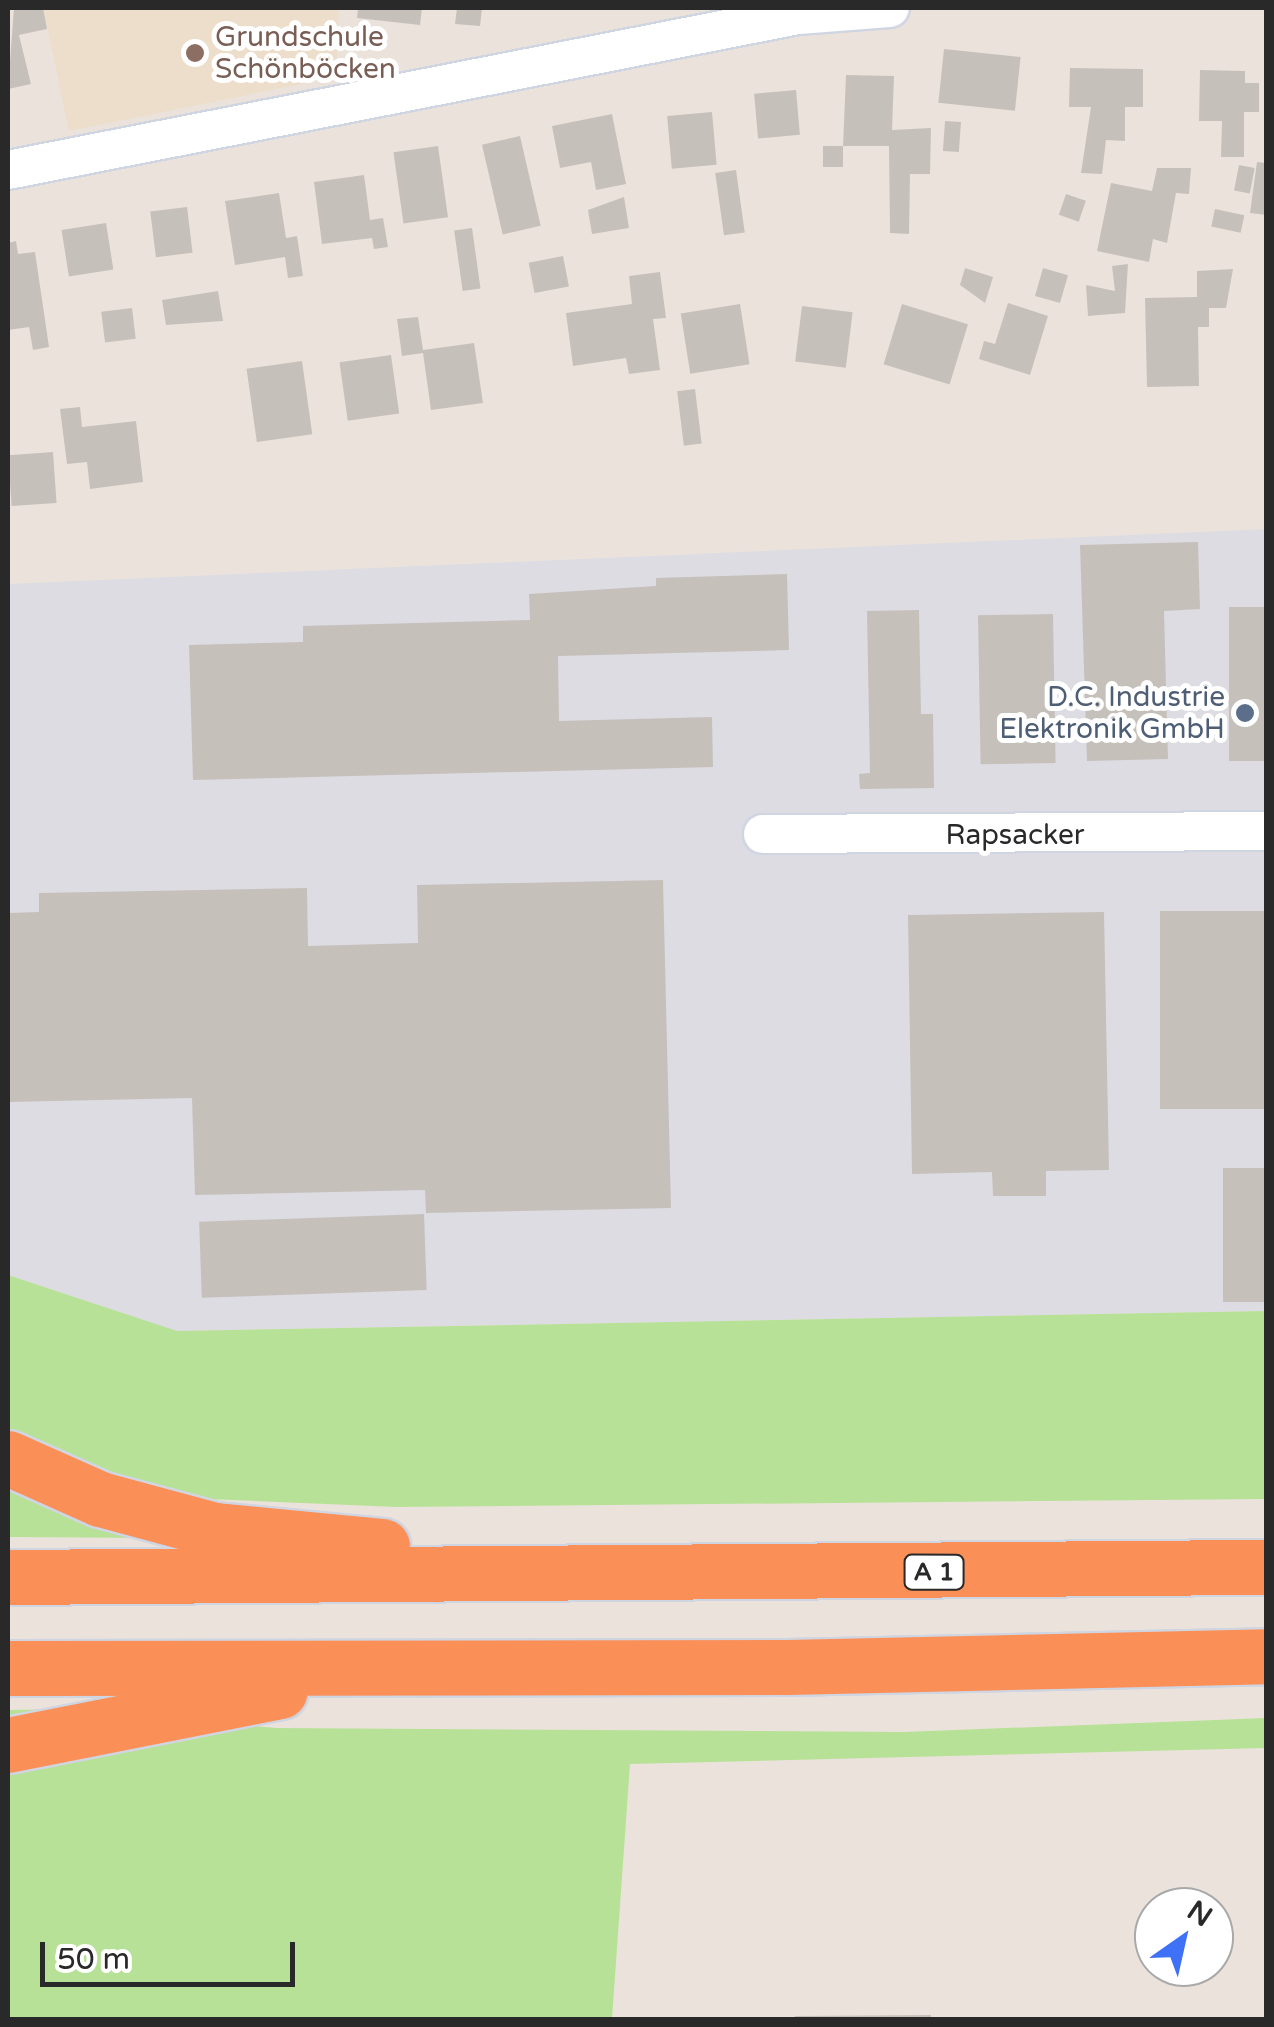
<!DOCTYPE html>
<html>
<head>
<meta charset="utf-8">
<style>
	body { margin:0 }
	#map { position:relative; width:1274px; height:2027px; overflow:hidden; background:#ebe3db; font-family:"Varela Round",sans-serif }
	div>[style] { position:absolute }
	.industrial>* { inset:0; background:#dddce3 }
	.education>* { inset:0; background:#eddecb }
	.green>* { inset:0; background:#b8e198 }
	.building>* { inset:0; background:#c6c0bb; transform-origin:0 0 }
	.roads { filter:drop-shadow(2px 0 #d0d5e2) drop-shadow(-2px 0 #d0d5e2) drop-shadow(0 2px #d0d5e2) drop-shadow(0 -2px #d0d5e2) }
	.street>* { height:38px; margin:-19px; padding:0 19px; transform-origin:19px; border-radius:19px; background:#fff }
	.highway>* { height:55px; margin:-27.5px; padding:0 27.5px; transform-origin:27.5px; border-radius:27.5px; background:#fa8f57 }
	.dots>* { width:28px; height:28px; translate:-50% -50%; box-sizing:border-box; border:5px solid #fff; border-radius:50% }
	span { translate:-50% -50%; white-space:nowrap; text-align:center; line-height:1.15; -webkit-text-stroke:10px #fff; paint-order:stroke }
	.shield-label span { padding:2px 8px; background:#fff; border:2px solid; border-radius:8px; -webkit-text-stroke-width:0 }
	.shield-label { font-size:25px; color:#292929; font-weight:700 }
	.education-label { font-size:28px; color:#785e54 }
	.left { translate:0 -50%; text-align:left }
	.service-label { font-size:28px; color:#4e5e75 }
	.right { translate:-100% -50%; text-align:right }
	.street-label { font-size:28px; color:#292929 }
	.frame { position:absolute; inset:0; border:10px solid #292929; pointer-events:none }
	.north { position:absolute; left:1134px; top:1887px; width:100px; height:100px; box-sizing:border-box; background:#fff; border:2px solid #a9a9a9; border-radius:50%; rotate:34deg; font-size:28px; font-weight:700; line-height:40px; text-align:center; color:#292929 }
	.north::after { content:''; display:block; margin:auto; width:35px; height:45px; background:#3e71f5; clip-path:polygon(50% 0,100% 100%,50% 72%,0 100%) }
	.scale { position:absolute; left:40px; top:1942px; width:255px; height:45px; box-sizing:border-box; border:5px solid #292929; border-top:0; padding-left:12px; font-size:30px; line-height:35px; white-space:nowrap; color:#292929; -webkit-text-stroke:8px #fff; paint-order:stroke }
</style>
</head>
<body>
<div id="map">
	<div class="industrial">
		<i style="clip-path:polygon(1266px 529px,1266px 1311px,176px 1331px,8px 1275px,8px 584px)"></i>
	</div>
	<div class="education">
		<i style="clip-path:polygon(43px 8px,339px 8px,336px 77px,69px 131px)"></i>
	</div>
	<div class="green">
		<i style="clip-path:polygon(8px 1275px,177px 1331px,1266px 1311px,1266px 1499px,397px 1507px,183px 1498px,156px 1538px,8px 1537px)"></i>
		<i style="clip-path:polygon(72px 1709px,276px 1728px,904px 1732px,1266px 1718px,1266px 1748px,630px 1764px,612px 2019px,8px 2020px,8px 1710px)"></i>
	</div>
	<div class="building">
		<i style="clip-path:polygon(14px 8px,43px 8px,47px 29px,19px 35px,31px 84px,8px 89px)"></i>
		<i style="clip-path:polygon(358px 8px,422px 8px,420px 25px,357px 18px)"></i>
		<i style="clip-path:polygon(457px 8px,482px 8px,480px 26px,455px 24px)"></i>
		<i style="left:944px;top:49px;width:77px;height:54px;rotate:6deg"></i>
		<i style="clip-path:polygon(1070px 68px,1143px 69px,1143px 107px,1125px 107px,1125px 141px,1106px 140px,1102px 174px,1081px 173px,1091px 107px,1069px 107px)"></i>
		<i style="clip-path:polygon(1200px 70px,1245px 71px,1245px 83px,1259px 83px,1259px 112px,1244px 112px,1244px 157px,1221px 157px,1222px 121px,1199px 121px)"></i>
		<i style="clip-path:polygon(846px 75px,894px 76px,892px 130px,931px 128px,930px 174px,910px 174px,909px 234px,890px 233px,889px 146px,843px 146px)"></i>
		<i style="left:796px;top:90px;width:45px;height:42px;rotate:85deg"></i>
		<i style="left:712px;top:112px;width:53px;height:45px;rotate:85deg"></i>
		<i style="clip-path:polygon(612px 114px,626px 184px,596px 190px,591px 162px,560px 168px,552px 126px)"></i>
		<i style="left:945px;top:121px;width:16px;height:30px;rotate:4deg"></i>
		<i style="left:520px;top:136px;width:92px;height:39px;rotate:77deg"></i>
		<i style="left:438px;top:146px;width:72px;height:45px;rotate:82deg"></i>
		<i style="left:823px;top:146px;width:20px;height:21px"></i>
		<i style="clip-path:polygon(1257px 162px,1266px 163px,1266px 215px,1250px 213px)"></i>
		<i style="left:1239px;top:165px;width:16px;height:26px;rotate:11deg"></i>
		<i style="clip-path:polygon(1157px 168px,1191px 168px,1189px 194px,1176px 193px,1167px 243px,1153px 239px,1149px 262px,1097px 251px,1111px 183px,1152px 191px)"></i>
		<i style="left:736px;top:170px;width:63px;height:21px;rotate:82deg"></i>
		<i style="clip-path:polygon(364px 175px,370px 220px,383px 218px,388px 247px,374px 249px,372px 238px,322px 244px,314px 182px)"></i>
		<i style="clip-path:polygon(279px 193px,286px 238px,297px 236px,303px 276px,288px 278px,285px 257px,235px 265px,225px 201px)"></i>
		<i style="left:1066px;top:194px;width:21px;height:22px;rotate:19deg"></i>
		<i style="clip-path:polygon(624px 197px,629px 228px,592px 234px,588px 210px)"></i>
		<i style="left:187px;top:207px;width:46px;height:37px;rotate:83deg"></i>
		<i style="left:1215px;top:209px;width:30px;height:18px;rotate:12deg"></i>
		<i style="left:106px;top:223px;width:47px;height:45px;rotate:81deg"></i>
		<i style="left:472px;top:228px;width:61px;height:18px;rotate:82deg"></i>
		<i style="clip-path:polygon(16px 241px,18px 254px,35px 252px,49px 347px,33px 350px,29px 327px,8px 330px,8px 243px)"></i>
		<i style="left:563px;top:256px;width:31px;height:35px;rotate:79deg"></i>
		<i style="clip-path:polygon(1128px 264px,1125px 313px,1088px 316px,1086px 285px,1115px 291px,1112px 266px)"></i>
		<i style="clip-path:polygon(965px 268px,993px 277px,985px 303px,960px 285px)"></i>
		<i style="left:1043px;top:268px;width:26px;height:29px;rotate:16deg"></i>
		<i style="clip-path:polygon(1233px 269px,1226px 308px,1209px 308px,1209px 327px,1198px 327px,1199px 386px,1147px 387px,1145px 298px,1197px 297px,1197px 271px)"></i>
		<i style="clip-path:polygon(660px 272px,666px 318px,653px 319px,660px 370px,629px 374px,626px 358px,573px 366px,566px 313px,632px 304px,629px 276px)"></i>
		<i style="clip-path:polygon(218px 291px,223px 321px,166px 325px,162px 300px)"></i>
		<i style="clip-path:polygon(1008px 303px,1048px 316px,1030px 375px,979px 359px,984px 341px,995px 344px)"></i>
		<i style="left:740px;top:304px;width:61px;height:60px;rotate:81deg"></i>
		<i style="left:902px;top:304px;width:69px;height:63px;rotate:17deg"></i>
		<i style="left:802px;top:306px;width:51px;height:56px;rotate:7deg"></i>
		<i style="left:132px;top:308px;width:31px;height:31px;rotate:83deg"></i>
		<i style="clip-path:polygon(418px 317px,423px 350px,474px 343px,483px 403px,431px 410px,423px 353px,402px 356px,397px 319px)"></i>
		<i style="left:391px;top:355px;width:59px;height:52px;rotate:82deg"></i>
		<i style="left:302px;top:361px;width:74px;height:56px;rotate:82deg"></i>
		<i style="left:695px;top:389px;width:55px;height:18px;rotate:83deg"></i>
		<i style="clip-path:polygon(80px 407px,82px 427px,136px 421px,143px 482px,90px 489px,87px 462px,67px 464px,60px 409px)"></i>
		<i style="left:53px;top:452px;width:51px;height:45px;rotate:86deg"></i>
		<i style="clip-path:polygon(1198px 542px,1200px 609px,1164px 611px,1168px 759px,1087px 761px,1080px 545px)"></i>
		<i style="clip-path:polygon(787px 574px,789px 650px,558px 656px,559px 721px,712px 717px,713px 767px,193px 780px,189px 645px,303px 642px,303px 626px,530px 620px,529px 594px,656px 586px,656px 578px)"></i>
		<i style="left:1229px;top:607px;width:37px;height:154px"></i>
		<i style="clip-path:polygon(919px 610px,921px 714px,933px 714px,934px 788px,860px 789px,859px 774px,870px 773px,867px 611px)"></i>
		<i style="left:1053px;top:614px;width:149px;height:75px;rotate:89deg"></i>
		<i style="clip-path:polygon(663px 880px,671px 1208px,426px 1213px,425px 1190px,195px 1195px,192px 1098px,8px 1102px,8px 913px,39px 912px,39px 893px,307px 888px,308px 946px,418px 943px,417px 885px)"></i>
		<i style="left:1266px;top:911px;width:198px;height:106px;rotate:90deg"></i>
		<i style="clip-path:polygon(1104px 912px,1109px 1170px,1046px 1171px,1046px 1196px,993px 1196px,992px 1172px,912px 1174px,908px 915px)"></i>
		<i style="left:1223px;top:1168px;width:43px;height:134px"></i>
		<i style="left:424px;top:1214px;width:76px;height:225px;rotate:88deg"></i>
		<i style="clip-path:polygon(931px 2015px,931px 2020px,795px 2020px,795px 2016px)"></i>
	</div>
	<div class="roads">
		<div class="street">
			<i style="left:8px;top:170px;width:805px;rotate:-11.1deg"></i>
			<i style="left:798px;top:15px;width:92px;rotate:-4.4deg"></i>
			<i style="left:763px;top:834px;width:503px;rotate:-0.34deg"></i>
		</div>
		<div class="highway">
			<i style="left:8px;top:1458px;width:101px;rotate:24deg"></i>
			<i style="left:100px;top:1499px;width:119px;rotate:15.1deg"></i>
			<i style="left:215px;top:1530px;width:168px;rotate:5.5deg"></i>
			<i style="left:8px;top:1577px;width:1258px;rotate:-0.46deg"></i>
			<i style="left:8px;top:1668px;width:779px;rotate:-0.07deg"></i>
			<i style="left:787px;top:1667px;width:479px;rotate:-1.3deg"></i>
			<i style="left:8px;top:1745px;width:277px;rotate:-11.2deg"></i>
		</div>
	</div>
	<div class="dots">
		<i style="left:195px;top:53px;background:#8d6e63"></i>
		<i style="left:1245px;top:713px;background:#5c6f8a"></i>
	</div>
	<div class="shield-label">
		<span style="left:934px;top:1572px">A 1</span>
	</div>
	<div class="education-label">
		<span class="left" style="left:215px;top:53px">Grundschule<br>Schönböcken</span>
	</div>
	<div class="service-label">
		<span class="right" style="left:1225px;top:713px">D.C. Industrie<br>Elektronik GmbH</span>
	</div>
	<div class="street-label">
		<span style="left:1015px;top:835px">Rapsacker</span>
	</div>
	<div class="frame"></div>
	<div class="north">N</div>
	<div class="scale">50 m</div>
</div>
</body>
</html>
